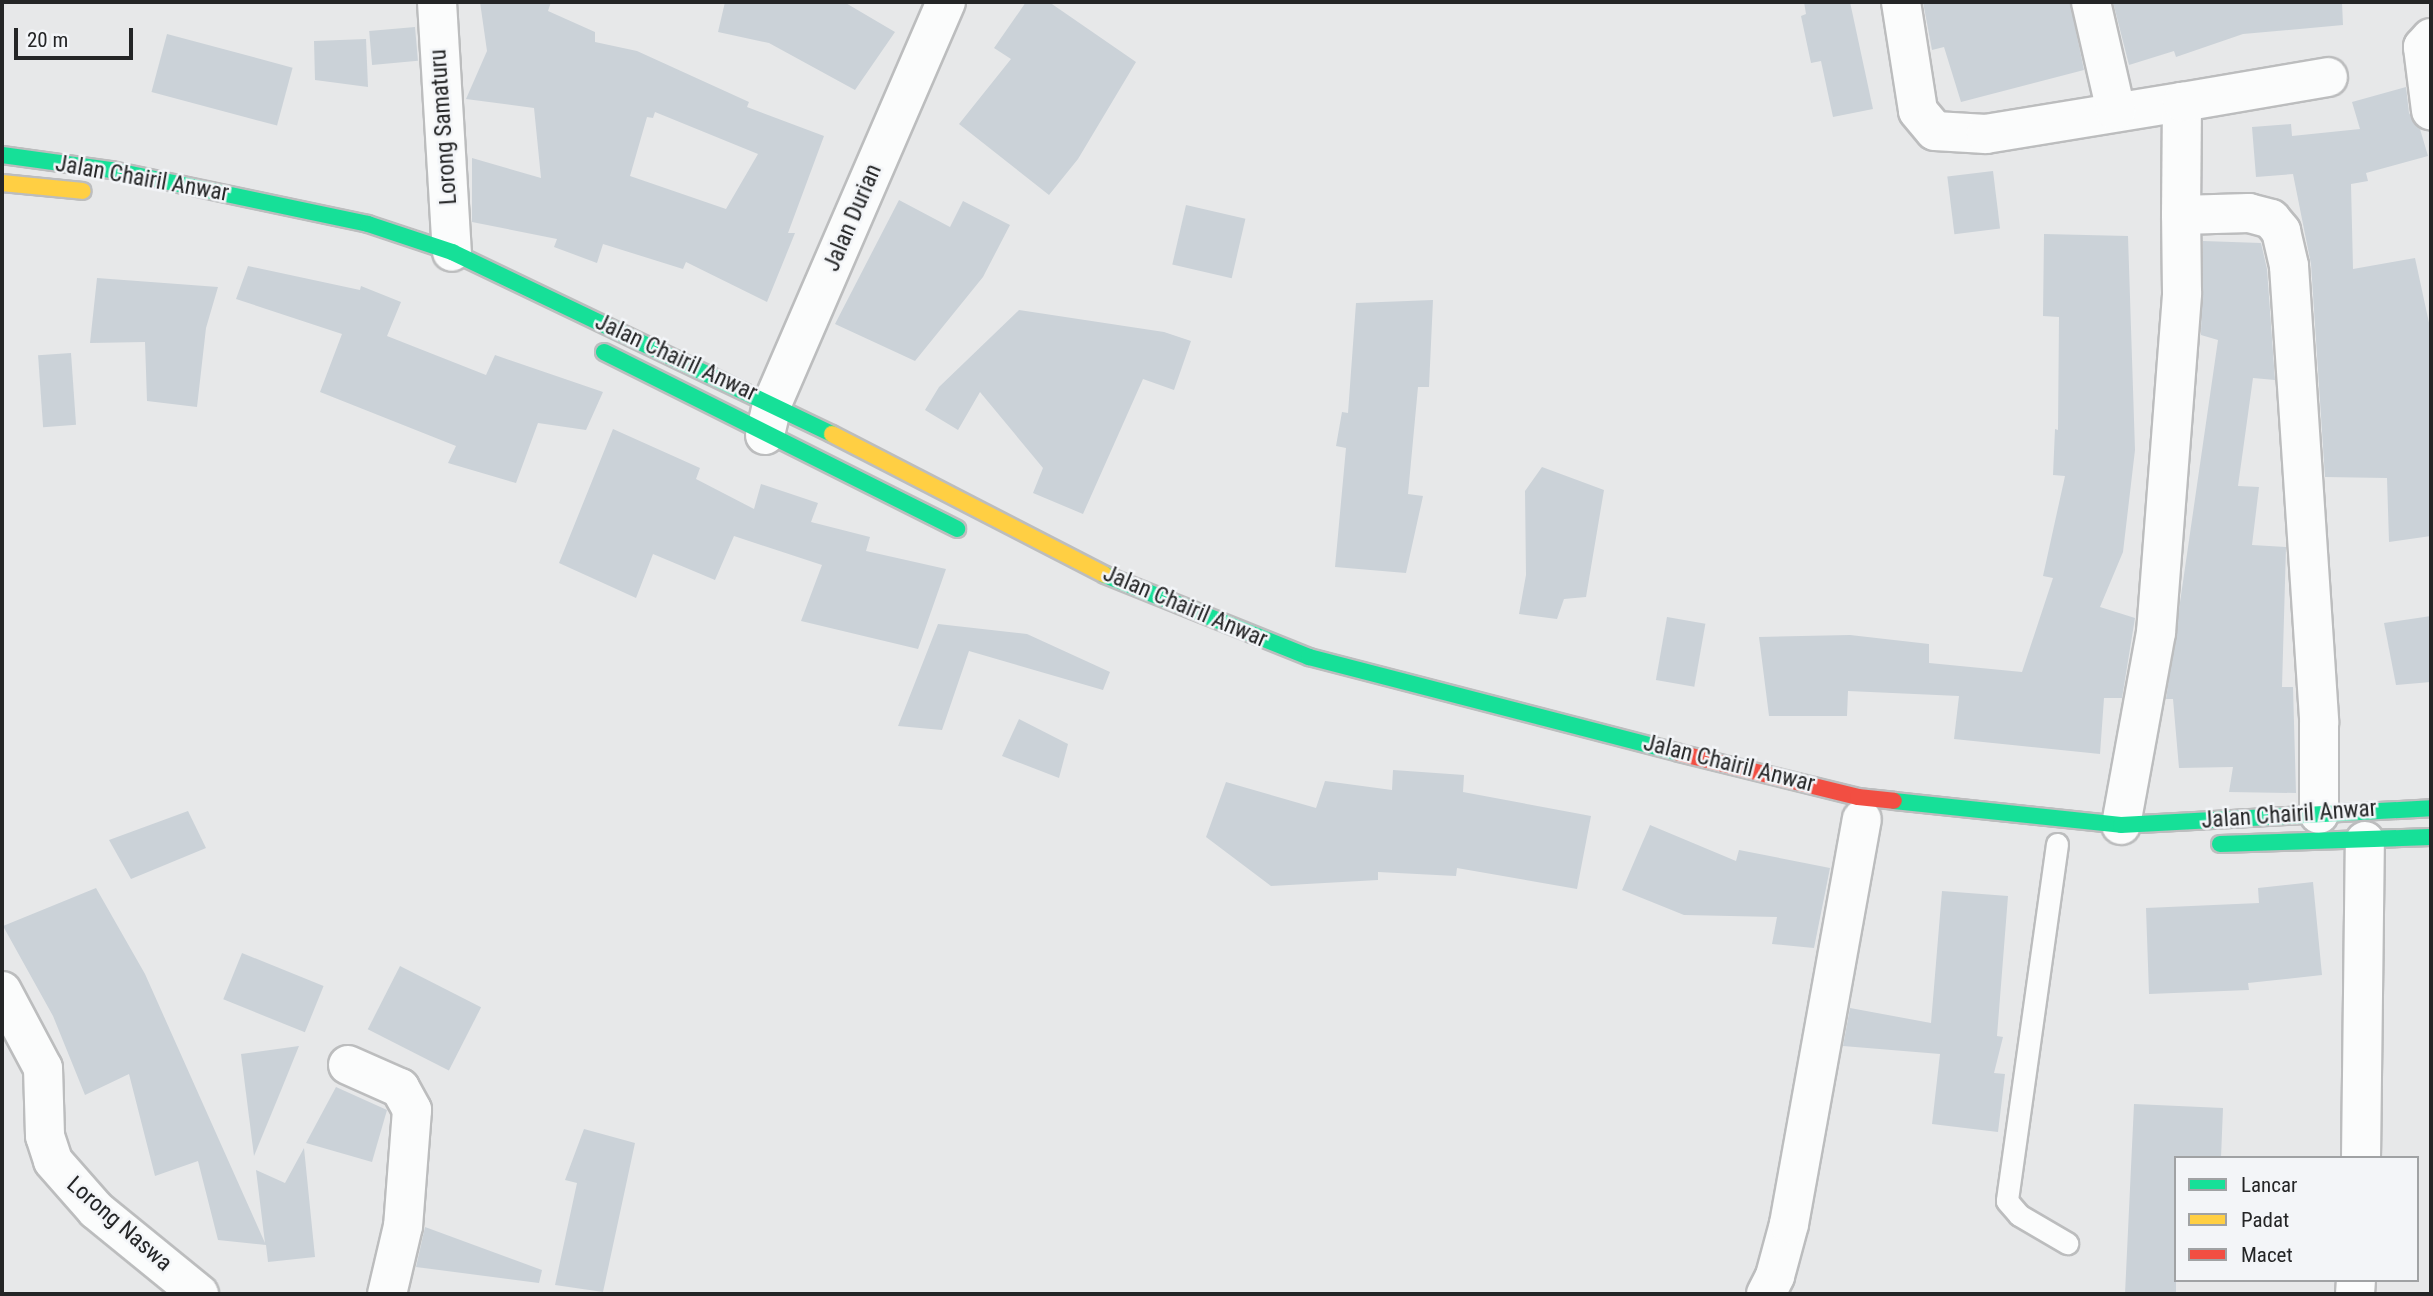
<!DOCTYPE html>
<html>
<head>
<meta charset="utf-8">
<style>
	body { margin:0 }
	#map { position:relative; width:2433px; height:1296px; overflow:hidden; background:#e7e8e9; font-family:"Roboto Condensed",sans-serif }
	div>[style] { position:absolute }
	.building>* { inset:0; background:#cbd2d8; transform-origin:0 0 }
	.roads { filter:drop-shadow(2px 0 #bcbdbe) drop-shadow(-2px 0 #bcbdbe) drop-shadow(0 2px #bcbdbe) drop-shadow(0 -2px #bcbdbe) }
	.lane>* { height:21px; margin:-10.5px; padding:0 10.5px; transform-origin:10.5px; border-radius:10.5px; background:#fbfcfc }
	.street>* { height:38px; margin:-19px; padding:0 19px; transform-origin:19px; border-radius:19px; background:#fbfcfc }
	.fast>* { height:16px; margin:-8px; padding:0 8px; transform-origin:8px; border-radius:8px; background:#16e098 }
	.slow>* { height:16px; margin:-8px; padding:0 8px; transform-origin:8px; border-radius:8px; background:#ffcf43 }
	.jam>* { height:16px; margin:-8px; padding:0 8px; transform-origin:8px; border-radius:8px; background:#f24e42 }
	span { translate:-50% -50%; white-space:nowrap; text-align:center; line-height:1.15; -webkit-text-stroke:5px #f3f5f8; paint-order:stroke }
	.street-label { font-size:23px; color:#242526 }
	.frame { position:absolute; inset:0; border:4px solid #242526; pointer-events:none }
	.legend { position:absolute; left:2174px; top:1156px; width:245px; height:126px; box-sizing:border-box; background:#f3f5f8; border:2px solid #a0a2a4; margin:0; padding:9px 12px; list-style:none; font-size:21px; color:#242526 }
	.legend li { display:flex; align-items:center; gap:14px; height:35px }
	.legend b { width:35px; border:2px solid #a0a2a4 }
	.scale { position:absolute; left:14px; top:28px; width:119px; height:32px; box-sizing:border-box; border:4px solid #242526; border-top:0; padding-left:9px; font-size:21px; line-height:24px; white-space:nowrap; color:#242526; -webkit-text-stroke:5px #f3f5f8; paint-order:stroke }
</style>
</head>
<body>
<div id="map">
	<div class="building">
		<i style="clip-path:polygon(evenodd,480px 2px,551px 2px,548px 11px,595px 32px,595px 42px,637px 51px,749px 102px,747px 107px,824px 136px,788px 233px,795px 233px,767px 302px,686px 262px,683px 269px,603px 244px,597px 263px,554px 247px,557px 239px,472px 222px,472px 158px,541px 178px,534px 108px,466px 99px,487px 51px,480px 2px,655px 112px,758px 154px,726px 209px,630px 176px,647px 117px,653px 118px,655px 112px)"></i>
		<i style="clip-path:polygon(725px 2px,844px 2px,895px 32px,855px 90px,769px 43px,718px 32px)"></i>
		<i style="clip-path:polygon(1026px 2px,1049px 2px,1136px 62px,1078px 159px,1049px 195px,959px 124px,1011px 59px,994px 48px)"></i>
		<i style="clip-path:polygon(1804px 2px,1850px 2px,1873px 109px,1833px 117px,1821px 61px,1811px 63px,1801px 16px,1806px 14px)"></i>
		<i style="clip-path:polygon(1923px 2px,2070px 2px,2084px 70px,1961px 102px,1944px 47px,1932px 50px)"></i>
		<i style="clip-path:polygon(2113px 2px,2342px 2px,2343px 25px,2243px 34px,2176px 57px,2174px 51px,2129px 65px)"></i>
		<i style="left:415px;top:27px;width:34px;height:46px;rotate:85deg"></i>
		<i style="left:167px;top:34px;width:130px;height:60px;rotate:15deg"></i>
		<i style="clip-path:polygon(366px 39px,368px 87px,315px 80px,314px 41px)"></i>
		<i style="clip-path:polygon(2406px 87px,2409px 113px,2420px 129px,2428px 156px,2366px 173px,2368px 181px,2351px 184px,2353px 269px,2415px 258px,2431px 332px,2431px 536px,2389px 542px,2387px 478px,2325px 477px,2311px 264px,2293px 174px,2256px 177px,2252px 127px,2291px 124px,2292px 136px,2360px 129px,2352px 102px)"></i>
		<i style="left:1993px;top:171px;width:58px;height:46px;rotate:83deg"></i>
		<i style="clip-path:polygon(899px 200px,950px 227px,963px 201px,1010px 225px,983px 277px,915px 361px,835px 324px)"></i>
		<i style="left:1186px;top:205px;width:61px;height:61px;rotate:13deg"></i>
		<i style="clip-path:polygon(2044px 234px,2128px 236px,2135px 450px,2123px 552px,2100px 607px,2135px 618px,2122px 698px,2104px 698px,2100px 754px,1954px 739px,1959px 696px,1848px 691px,1847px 716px,1769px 716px,1759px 637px,1850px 635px,1929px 644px,1929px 663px,2022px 672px,2053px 578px,2043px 576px,2065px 476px,2053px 475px,2055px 429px,2058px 430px,2059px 317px,2043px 316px)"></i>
		<i style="clip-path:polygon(2203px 241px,2261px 243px,2267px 269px,2275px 380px,2253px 378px,2238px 486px,2259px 487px,2252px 545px,2286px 547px,2282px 687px,2293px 687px,2296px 793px,2229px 792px,2233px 767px,2179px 768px,2173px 699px,2166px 699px,2218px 340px,2201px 335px)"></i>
		<i style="clip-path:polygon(248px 266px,360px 290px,361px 286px,401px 302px,387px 336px,486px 375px,495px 355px,603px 392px,586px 430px,538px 423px,516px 483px,448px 463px,456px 446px,320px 392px,342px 334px,236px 299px)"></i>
		<i style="clip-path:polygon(97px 278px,218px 287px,206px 328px,197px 407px,147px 401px,145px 342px,90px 343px)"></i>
		<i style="clip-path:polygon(1433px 300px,1429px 387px,1418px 387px,1408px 494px,1423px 496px,1406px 573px,1335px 567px,1346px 448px,1336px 446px,1342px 412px,1348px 413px,1356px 303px)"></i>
		<i style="clip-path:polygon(1019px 310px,1164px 332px,1191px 341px,1174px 390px,1143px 379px,1083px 514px,1033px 493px,1043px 468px,980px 392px,958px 430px,925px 410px,939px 387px)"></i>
		<i style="left:71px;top:353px;width:72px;height:33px;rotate:86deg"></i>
		<i style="clip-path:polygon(613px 429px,700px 468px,696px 479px,754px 509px,761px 484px,818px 503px,811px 522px,870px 537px,866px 551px,946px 569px,918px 649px,801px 621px,822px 565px,734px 536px,715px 580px,653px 554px,636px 598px,559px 563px)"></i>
		<i style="clip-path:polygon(1542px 467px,1604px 490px,1586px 597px,1564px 599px,1557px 619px,1519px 614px,1526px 575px,1525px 491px)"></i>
		<i style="clip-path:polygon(2431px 616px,2431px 682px,2396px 685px,2384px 623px)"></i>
		<i style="left:1667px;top:617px;width:39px;height:64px;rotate:10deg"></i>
		<i style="clip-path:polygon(938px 624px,1027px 634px,1110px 672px,1103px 690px,969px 651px,942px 730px,898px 726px)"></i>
		<i style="clip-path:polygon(1019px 719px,1068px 744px,1059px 778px,1002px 756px)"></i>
		<i style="clip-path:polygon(1393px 770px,1464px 775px,1463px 792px,1591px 816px,1577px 889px,1457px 868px,1456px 876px,1378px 872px,1378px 880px,1271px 886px,1206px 837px,1226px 782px,1316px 808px,1325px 781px,1392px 790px)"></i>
		<i style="clip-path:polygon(188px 811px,206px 848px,131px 879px,109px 840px)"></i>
		<i style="clip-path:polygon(1650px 825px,1736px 861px,1739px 850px,1830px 868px,1814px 948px,1772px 944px,1777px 917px,1684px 915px,1622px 890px)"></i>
		<i style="clip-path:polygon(2313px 882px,2322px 975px,2248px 983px,2249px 990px,2149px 994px,2146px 908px,2259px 903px,2258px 888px)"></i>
		<i style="clip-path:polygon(96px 888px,145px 974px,265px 1243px,256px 1170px,285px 1183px,304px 1148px,315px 1257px,268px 1262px,266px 1245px,218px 1240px,198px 1161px,155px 1176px,129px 1074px,85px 1095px,53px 1016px,3px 926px)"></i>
		<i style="clip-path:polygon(1942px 891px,2008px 896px,1997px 1036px,2003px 1037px,1994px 1073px,2005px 1074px,1998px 1132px,1932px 1124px,1940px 1054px,1843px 1046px,1850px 1008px,1931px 1023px)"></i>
		<i style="left:242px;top:953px;width:88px;height:50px;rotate:22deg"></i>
		<i style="left:400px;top:966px;width:91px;height:71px;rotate:27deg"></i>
		<i style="clip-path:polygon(299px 1046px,282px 1088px,254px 1156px,241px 1054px)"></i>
		<i style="clip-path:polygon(336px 1087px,387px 1110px,372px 1162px,306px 1143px)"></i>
		<i style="clip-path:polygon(2134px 1104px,2223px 1108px,2221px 1158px,2176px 1158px,2176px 1294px,2125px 1294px)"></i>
		<i style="clip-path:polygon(584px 1129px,635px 1143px,603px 1292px,555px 1285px,577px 1183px,565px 1180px)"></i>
		<i style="clip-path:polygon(425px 1227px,542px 1270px,539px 1283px,416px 1267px)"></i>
	</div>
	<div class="roads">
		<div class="lane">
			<i style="left:2057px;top:844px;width:360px;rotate:98deg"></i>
			<i style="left:2007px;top:1201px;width:18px;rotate:49deg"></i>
			<i style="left:2019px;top:1215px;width:56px;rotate:30.3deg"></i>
		</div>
		<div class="street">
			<i style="left:437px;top:2px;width:250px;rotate:86.6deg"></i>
			<i style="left:1901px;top:2px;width:110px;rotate:81.1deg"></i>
			<i style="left:1918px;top:111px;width:26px;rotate:50deg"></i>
			<i style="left:1935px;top:131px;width:51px;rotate:3.4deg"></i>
			<i style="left:1986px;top:134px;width:199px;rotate:-9.3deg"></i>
			<i style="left:2182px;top:102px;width:113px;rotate:90.5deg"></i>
			<i style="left:2091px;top:2px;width:112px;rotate:77.1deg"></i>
			<i style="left:2431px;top:38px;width:12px;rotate:132deg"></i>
			<i style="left:2423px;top:47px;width:64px;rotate:82.8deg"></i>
			<i style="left:2182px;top:102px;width:148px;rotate:-9.7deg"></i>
			<i style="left:765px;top:435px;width:32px;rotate:-77deg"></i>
			<i style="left:772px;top:404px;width:438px;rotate:-66.6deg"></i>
			<i style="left:2121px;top:825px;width:195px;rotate:-79.7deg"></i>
			<i style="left:2156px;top:633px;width:341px;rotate:-85.6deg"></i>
			<i style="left:2182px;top:293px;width:78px;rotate:-90.7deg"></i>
			<i style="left:2181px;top:215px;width:68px;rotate:-1.7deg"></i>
			<i style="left:2249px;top:213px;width:23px;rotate:15deg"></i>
			<i style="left:2271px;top:219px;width:16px;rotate:50deg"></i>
			<i style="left:2281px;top:231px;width:36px;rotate:77deg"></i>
			<i style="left:2289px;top:266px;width:458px;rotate:86.2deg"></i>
			<i style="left:2319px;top:723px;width:91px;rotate:90deg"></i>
			<i style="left:2px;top:991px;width:87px;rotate:62deg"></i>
			<i style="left:43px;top:1068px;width:68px;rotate:88.3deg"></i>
			<i style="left:45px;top:1136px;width:26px;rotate:72deg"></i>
			<i style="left:53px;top:1161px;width:65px;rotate:48.7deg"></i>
			<i style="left:96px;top:1210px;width:133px;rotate:39.2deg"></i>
			<i style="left:348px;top:1065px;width:57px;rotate:23.9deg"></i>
			<i style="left:400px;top:1088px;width:25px;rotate:61deg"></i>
			<i style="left:412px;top:1110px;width:116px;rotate:94.4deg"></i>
			<i style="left:403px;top:1226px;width:70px;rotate:103.2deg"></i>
			<i style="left:2361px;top:1158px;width:317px;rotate:-89.3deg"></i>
			<i style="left:1766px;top:1294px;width:20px;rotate:-63deg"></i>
			<i style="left:1775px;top:1276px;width:54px;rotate:-74.9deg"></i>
			<i style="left:1789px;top:1224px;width:411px;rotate:-79.8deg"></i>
			<i style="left:2355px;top:1294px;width:14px;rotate:-86deg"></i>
		</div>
		<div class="fast">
			<i style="left:2px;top:155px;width:111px;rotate:7.8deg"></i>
			<i style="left:112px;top:170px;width:262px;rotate:11.9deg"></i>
			<i style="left:368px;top:224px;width:89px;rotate:18.4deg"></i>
			<i style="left:452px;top:252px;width:421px;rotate:25.6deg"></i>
			<i style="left:604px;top:352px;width:395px;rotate:26.6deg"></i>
			<i style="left:1105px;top:575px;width:220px;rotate:21.9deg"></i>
			<i style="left:1309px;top:657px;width:382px;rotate:14.5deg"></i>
			<i style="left:1894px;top:801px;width:228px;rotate:6deg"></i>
			<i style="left:2121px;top:825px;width:310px;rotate:-3.1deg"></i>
			<i style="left:2220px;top:844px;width:211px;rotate:-1.9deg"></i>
		</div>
		<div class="slow">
			<i style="left:2px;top:183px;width:81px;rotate:5.6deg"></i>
			<i style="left:832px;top:434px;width:307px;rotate:27.3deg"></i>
		</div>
		<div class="jam">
			<i style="left:1679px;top:753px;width:184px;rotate:13.8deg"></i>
			<i style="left:1858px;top:797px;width:36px;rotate:6deg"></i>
		</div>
	</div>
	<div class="street-label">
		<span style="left:444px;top:127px;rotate:-94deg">Lorong Samaturu</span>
		<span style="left:142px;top:179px;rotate:10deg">Jalan Chairil Anwar</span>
		<span style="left:853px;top:218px;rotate:-67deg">Jalan Durian</span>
		<span style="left:676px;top:358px;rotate:25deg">Jalan Chairil Anwar</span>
		<span style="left:1185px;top:607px;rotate:23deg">Jalan Chairil Anwar</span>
		<span style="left:1729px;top:764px;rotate:14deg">Jalan Chairil Anwar</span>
		<span style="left:2289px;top:815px;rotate:-4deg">Jalan Chairil Anwar</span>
		<span style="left:119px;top:1224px;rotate:41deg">Lorong Naswa</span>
	</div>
	<div class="frame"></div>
	<ul class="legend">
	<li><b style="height:9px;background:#16e098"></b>Lancar</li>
	<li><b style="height:9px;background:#ffcf43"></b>Padat</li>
	<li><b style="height:9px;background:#f24e42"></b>Macet</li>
	</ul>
	<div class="scale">20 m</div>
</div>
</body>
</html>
